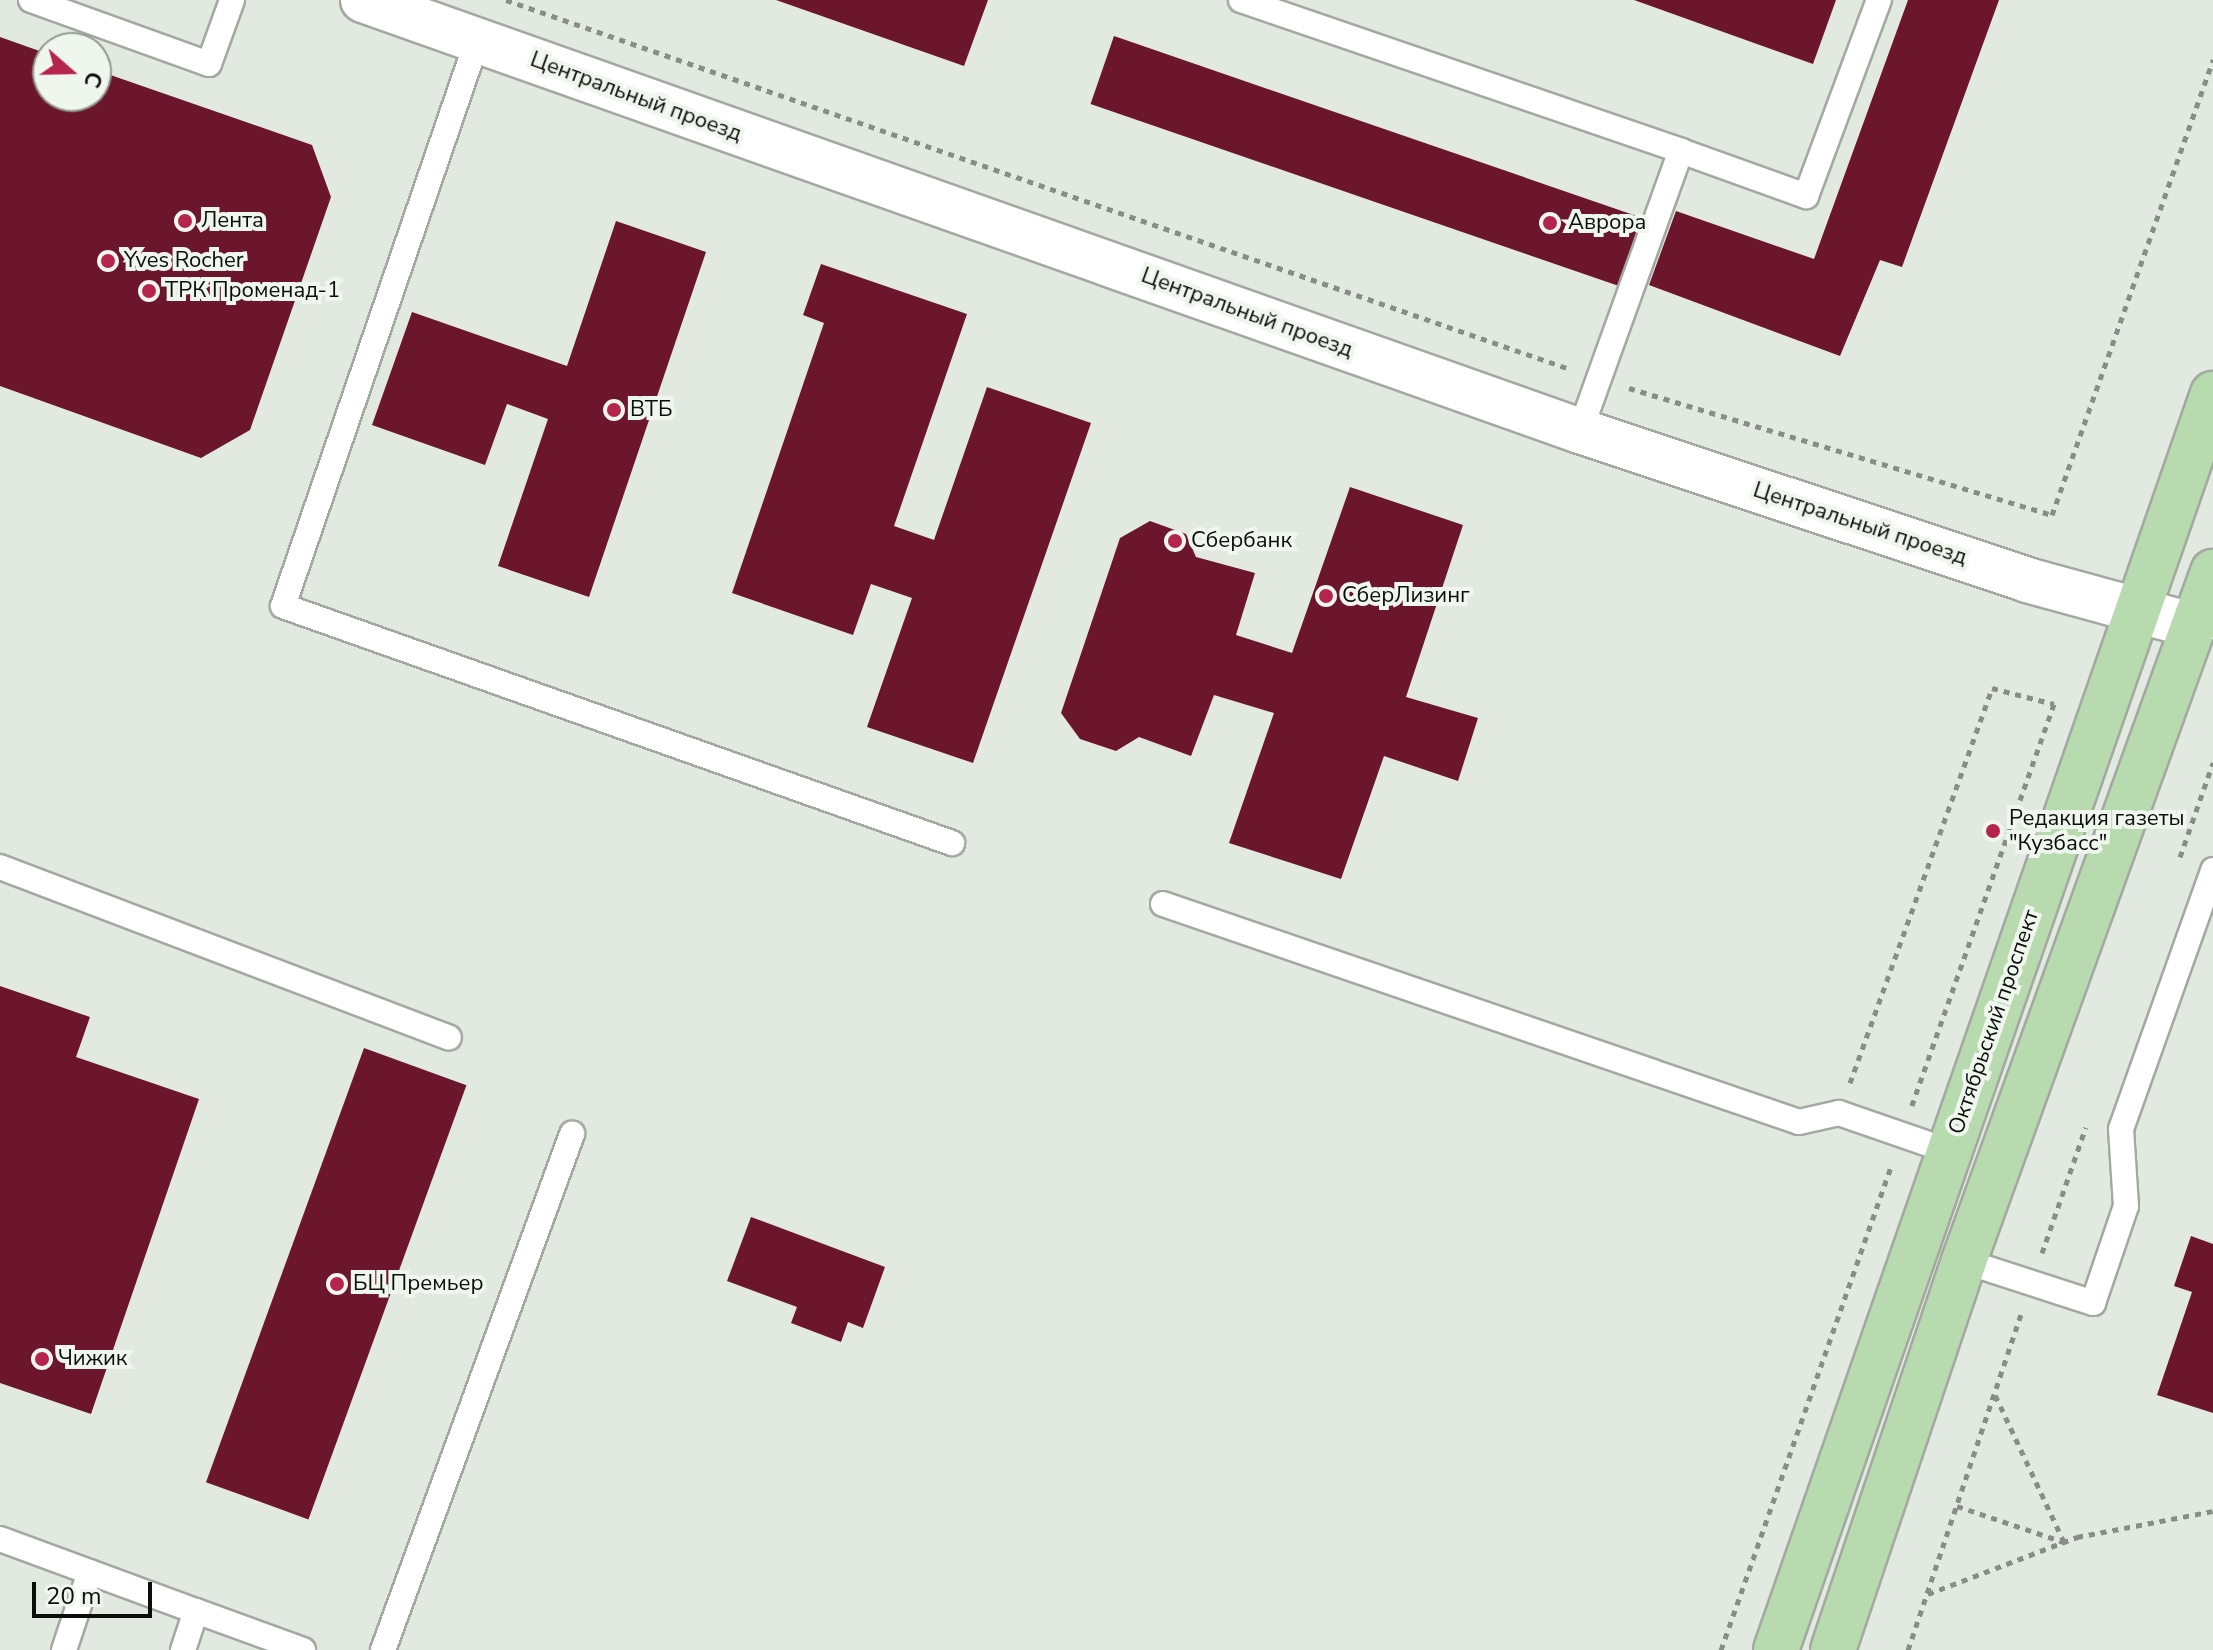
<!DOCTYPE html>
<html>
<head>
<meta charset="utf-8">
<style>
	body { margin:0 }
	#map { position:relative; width:2213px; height:1650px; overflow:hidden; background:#e2e9e0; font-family:"Nunito Sans",sans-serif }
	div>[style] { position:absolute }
	.building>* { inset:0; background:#6c162d; transform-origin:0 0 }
	.path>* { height:5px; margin-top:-2.5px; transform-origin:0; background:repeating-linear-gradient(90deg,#888d87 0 6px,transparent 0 12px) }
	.roads { filter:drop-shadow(2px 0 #a3a9a1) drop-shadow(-2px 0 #a3a9a1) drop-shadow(0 2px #a3a9a1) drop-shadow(0 -2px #a3a9a1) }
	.service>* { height:24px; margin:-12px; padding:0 12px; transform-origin:12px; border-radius:12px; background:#fff }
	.tertiary>* { height:44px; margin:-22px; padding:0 22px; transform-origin:22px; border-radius:22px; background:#fff }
	.primary>* { height:44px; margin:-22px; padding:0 22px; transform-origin:22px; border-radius:22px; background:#b8daaf }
	.dots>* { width:22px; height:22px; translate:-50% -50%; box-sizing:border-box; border:4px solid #eff6ed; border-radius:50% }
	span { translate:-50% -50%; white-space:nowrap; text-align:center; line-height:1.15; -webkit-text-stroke:8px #eff6ed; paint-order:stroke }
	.street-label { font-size:22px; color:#0c0e0b }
	.poi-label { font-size:22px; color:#0c0e0b }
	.left { translate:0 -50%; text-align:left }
	.north { position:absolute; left:32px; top:32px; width:80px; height:80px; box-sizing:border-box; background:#eff6ed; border:2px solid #949993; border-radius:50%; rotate:110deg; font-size:22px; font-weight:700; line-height:32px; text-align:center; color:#0c0e0b }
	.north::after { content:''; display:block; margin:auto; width:28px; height:36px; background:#b5244d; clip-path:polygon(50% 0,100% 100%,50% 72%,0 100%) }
	.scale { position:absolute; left:32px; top:1582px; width:120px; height:36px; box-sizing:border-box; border:4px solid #0c0e0b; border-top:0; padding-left:10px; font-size:24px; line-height:28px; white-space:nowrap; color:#0c0e0b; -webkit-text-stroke:6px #eff6ed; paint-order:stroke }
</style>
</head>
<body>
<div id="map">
	<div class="building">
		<i style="clip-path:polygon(776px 0,988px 0,964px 66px)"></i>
		<i style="clip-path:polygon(1634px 0,1836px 0,1813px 64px)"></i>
		<i style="clip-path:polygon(1908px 0,1999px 0,1902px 267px,1880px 260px,1840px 356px,1649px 285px,1676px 211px,1814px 259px)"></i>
		<i style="left:1114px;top:36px;width:558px;height:72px;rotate:19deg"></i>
		<i style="clip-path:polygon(0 37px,48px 54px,48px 96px,96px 96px,96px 70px,312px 145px,331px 197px,250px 430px,201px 458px,0 386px)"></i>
		<i style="clip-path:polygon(616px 221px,706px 252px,589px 597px,498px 566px,548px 419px,507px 404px,485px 465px,372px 425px,412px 312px,567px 366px)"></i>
		<i style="clip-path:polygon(821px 264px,967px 314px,894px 526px,934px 540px,987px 387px,1091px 423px,973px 763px,867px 727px,912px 598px,871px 584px,853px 635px,732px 593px,824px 323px,803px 315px)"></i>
		<i style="clip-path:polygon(1350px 487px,1463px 525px,1406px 697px,1478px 718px,1458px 781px,1384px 756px,1341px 879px,1229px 843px,1274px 713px,1214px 695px,1191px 756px,1139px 737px,1116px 751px,1080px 739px,1061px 713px,1120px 538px,1150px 521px,1186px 534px,1196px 557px,1255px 573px,1236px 635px,1292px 653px)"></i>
		<i style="clip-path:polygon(0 986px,90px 1017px,76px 1057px,199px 1099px,91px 1414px,0 1383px)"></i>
		<i style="left:364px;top:1048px;width:109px;height:462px;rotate:20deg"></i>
		<i style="clip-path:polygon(751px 1217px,885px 1267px,863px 1328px,848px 1322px,841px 1342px,791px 1323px,797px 1307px,727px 1281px)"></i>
		<i style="clip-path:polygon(2191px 1236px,2213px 1244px,2213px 1413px,2157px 1395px,2192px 1292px,2174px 1286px)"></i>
	</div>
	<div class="path">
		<i style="left:506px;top:0;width:1126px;rotate:19.13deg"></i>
		<i style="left:1629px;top:388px;width:442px;rotate:16.7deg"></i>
		<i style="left:2052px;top:515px;width:483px;rotate:-70.5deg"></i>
		<i style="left:2180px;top:857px;width:100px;rotate:-70.7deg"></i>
		<i style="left:1850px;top:1083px;width:420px;rotate:-70.2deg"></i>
		<i style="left:1992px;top:688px;width:64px;rotate:14.5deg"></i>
		<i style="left:2054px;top:704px;width:426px;rotate:109.5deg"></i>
		<i style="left:2042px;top:1253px;width:133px;rotate:-70.8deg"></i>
		<i style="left:1957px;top:1506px;width:113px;rotate:18.6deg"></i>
		<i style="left:2064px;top:1542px;width:162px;rotate:-115.1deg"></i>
		<i style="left:1928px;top:1594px;width:160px;rotate:-20.9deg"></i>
		<i style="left:2077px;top:1537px;width:138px;rotate:-10.8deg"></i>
		<i style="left:1721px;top:1650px;width:515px;rotate:-70.62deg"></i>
		<i style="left:1908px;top:1650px;width:357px;rotate:-71.4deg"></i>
	</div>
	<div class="roads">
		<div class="service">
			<i style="left:31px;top:0;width:189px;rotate:19.8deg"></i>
			<i style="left:209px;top:64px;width:68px;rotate:-70.2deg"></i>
			<i style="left:1241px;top:0;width:465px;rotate:18.9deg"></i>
			<i style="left:477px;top:41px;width:597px;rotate:108.95deg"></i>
			<i style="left:283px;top:606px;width:710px;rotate:19.51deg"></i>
			<i style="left:1580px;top:431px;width:298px;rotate:-70.2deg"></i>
			<i style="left:1681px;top:151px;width:133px;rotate:19.8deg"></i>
			<i style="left:1806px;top:196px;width:209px;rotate:-69.6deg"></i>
			<i style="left:0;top:867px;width:480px;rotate:20.8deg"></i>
			<i style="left:1163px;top:904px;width:672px;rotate:18.92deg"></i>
			<i style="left:1799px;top:1122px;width:41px;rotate:-12.7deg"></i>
			<i style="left:1839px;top:1113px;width:116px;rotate:19.1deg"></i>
			<i style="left:1964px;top:1261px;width:136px;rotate:18deg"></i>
			<i style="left:2093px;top:1303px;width:102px;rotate:-71.2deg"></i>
			<i style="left:2126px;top:1206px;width:77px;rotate:-93.7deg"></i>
			<i style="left:2121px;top:1129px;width:275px;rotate:-70.4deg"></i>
			<i style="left:0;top:1539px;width:209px;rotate:20.2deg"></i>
			<i style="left:64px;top:1650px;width:82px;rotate:-71.6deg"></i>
			<i style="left:183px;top:1650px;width:41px;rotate:-71.6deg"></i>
			<i style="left:196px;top:1611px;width:114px;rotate:20deg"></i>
			<i style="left:383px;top:1650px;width:550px;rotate:-69.88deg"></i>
		</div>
		<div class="tertiary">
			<i style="left:363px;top:0;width:1291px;rotate:19.5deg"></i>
			<i style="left:1580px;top:431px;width:471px;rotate:18.4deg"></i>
			<i style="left:2027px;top:580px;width:174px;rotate:15.3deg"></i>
		</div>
		<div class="primary">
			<i style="left:1776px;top:1650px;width:1330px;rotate:-70.82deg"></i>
			<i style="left:1833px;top:1650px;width:410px;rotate:-71.4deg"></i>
			<i style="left:1964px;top:1261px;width:733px;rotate:-70.13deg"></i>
		</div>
	</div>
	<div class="dots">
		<i style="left:185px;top:221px;background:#b5244d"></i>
		<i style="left:1550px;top:223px;background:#b5244d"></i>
		<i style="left:108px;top:261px;background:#b5244d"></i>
		<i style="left:149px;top:291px;background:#b5244d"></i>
		<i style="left:614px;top:410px;background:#b5244d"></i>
		<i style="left:1175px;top:541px;background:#b5244d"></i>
		<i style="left:1326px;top:596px;background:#b5244d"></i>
		<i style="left:1993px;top:831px;background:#b5244d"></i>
		<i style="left:337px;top:1284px;background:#b5244d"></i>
		<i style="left:42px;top:1359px;background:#b5244d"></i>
	</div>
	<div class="street-label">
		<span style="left:636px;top:97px;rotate:20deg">Центральный проезд</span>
		<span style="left:1247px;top:313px;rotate:20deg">Центральный проезд</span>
		<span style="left:1860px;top:524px;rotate:18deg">Центральный проезд</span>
		<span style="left:1994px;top:1022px;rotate:-71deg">Октябрьский проспект</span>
	</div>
	<div class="poi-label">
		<span class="left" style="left:201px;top:221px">Лента</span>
		<span class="left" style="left:1568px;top:223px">Аврора</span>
		<span class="left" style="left:124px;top:261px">Yves Rocher</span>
		<span class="left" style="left:165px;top:291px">ТРК Променад-1</span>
		<span class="left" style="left:630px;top:410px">ВТБ</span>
		<span class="left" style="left:1191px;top:541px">Сбербанк</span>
		<span class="left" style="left:1342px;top:596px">СберЛизинг</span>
		<span class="left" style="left:2009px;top:831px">Редакция газеты<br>"Кузбасс"</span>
		<span class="left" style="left:353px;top:1284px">БЦ Премьер</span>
		<span class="left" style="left:58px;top:1359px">Чижик</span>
	</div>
	<div class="north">С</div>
	<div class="scale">20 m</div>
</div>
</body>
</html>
